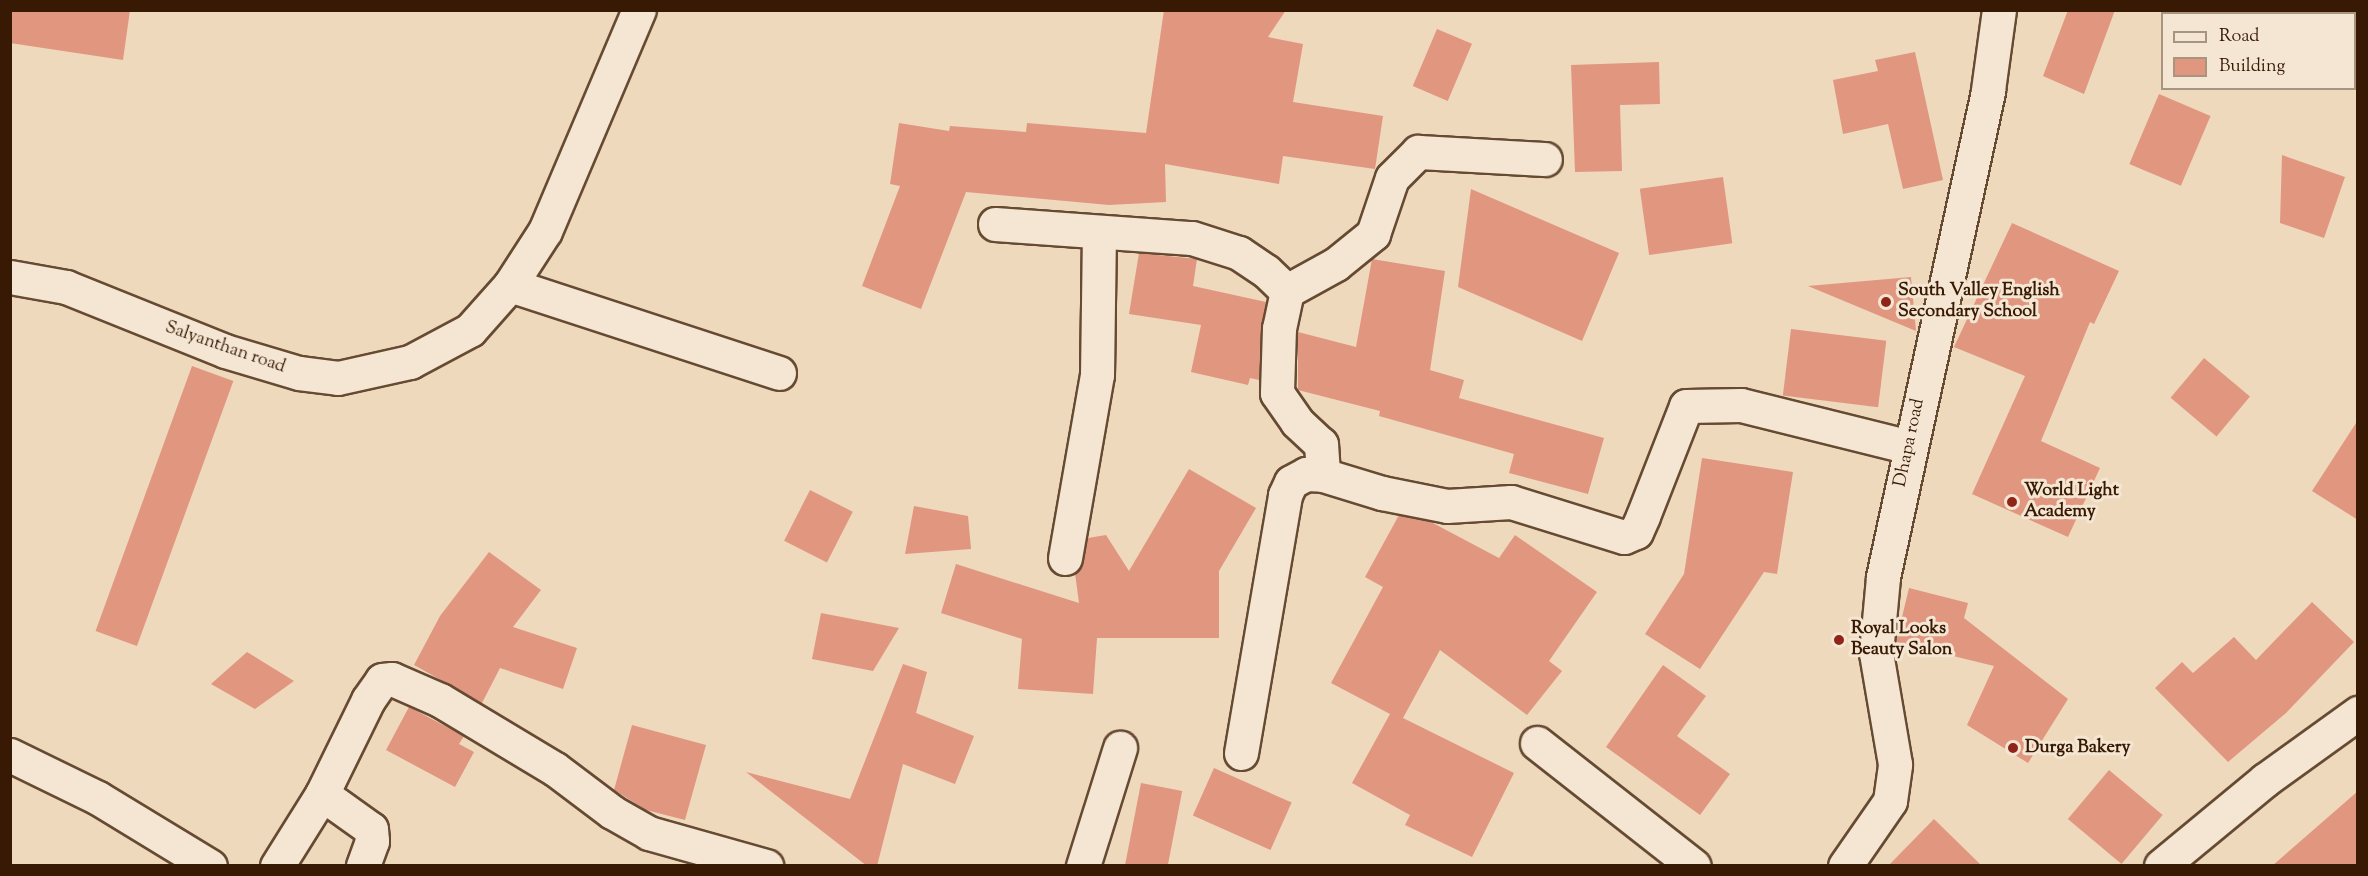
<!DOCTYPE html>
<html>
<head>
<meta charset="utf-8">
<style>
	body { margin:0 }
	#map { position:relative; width:2368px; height:876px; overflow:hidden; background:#eed9bc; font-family:"Sorts Mill Goudy",serif }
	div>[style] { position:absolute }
	.building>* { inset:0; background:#e19680; transform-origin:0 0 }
	.roads { filter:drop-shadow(2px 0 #664a32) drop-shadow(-2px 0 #664a32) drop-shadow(0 2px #664a32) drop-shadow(0 -2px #664a32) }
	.street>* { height:33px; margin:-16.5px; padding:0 16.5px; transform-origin:16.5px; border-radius:16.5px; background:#f4e6d3 }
	.dots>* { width:16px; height:16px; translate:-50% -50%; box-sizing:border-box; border:3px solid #f4e6d3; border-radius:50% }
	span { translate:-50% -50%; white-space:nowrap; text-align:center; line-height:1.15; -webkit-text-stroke:6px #f4e6d3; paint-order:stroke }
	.poi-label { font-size:18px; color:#381a04; font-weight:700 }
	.left { translate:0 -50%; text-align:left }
	.street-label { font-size:18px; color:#381a04 }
	.frame { position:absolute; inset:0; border:12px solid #381a04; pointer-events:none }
	.legend { position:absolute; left:2161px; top:12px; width:195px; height:78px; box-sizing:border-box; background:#f4e6d3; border:2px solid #a99480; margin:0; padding:8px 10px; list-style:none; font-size:18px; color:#381a04 }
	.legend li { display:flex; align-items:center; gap:12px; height:30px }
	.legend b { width:30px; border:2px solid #a99480 }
</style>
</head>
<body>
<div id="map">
	<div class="building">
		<i style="clip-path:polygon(10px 10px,130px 10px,123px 60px,10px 43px)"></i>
		<i style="clip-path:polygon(1164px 10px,1286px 10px,1268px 37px,1303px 44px,1293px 102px,1383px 116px,1375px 169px,1283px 156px,1279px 184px,1165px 164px,1166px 202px,1109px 205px,966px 192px,921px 309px,862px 286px,900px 186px,890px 184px,899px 123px,949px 131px,950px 126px,1026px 132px,1027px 123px,1146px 133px)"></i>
		<i style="clip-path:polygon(2068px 10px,2115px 10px,2084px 94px,2043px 76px)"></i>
		<i style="left:1437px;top:29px;width:38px;height:62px;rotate:23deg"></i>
		<i style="clip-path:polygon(1915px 52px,1943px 180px,1903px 189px,1888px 124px,1843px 134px,1833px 80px,1878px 71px,1875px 60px)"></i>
		<i style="clip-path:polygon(1659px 62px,1660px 104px,1620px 105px,1622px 171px,1575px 172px,1571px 65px)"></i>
		<i style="left:2159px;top:94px;width:56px;height:76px;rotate:23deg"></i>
		<i style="clip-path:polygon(2282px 155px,2345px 177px,2324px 238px,2280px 223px)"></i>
		<i style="left:1723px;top:177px;width:67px;height:84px;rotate:82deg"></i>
		<i style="clip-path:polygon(1471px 189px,1619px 253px,1582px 341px,1458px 287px)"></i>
		<i style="clip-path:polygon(2012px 223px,2119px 271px,2094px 324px,2090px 322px,2041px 441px,2100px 468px,2068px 537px,1972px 494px,2025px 376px,1954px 347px)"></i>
		<i style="clip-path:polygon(1139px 253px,1197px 259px,1193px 286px,1266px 302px,1259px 380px,1250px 378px,1248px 385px,1191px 372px,1201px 325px,1129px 314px)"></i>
		<i style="clip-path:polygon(1372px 259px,1445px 271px,1430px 370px,1464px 380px,1459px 398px,1604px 438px,1588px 494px,1509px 473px,1514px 454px,1379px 416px,1380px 411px,1298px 390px,1298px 332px,1356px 347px)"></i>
		<i style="clip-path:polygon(1911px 277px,1916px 331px,1808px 286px)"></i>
		<i style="left:1791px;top:329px;width:96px;height:67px;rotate:7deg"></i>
		<i style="left:2204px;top:358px;width:60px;height:52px;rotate:40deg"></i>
		<i style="left:192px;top:366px;width:44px;height:282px;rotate:20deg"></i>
		<i style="clip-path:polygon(2358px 420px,2358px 520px,2312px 491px)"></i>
		<i style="clip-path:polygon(1702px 458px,1793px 472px,1777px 574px,1764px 572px,1700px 669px,1645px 634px,1684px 574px)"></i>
		<i style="clip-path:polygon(1189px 469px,1256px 508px,1219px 571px,1219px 638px,1097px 638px,1093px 694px,1018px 689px,1022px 639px,941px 613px,956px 564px,1079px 603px,1075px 573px,1083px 562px,1088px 538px,1106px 535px,1129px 571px)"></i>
		<i style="left:810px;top:490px;width:48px;height:57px;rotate:27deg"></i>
		<i style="clip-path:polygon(914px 506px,968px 516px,971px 549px,905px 554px)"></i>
		<i style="clip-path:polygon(1399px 515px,1431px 522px,1499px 558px,1515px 535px,1597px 592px,1549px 661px,1562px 671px,1527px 715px,1440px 650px,1403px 718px,1514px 773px,1472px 857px,1405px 825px,1410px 815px,1352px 783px,1390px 714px,1331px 683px,1383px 587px,1365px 577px)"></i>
		<i style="clip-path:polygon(489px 552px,541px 590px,513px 627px,577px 648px,563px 689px,500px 668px,482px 703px,414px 665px,440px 616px)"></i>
		<i style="clip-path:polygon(1909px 588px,1968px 603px,1964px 618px,2068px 699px,2028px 763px,1967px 725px,1994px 666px,1896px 642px)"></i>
		<i style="clip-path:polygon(2312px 602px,2354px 642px,2286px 713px,2228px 762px,2155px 688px,2182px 662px,2193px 673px,2234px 637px,2256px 660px)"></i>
		<i style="clip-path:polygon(821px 613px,899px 628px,873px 671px,812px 659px)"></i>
		<i style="clip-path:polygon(247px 652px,294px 681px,255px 709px,211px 684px)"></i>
		<i style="clip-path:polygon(903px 664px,927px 672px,916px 713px,974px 736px,955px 784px,903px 764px,877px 866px,867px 866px,746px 772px,850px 799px)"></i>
		<i style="clip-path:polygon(1663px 665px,1706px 696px,1677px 736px,1730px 774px,1700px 815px,1606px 747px)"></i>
		<i style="clip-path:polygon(409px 707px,464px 736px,459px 744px,474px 752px,455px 787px,386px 750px)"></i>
		<i style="clip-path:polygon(632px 725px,706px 745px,685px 820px,646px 810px,614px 790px)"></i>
		<i style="left:1214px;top:768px;width:85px;height:52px;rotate:24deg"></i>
		<i style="left:2109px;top:770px;width:70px;height:64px;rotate:40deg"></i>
		<i style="left:1141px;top:783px;width:42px;height:85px;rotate:11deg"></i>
		<i style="clip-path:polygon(2358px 791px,2358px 866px,2272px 866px)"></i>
		<i style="clip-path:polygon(1934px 819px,1982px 866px,1888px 866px)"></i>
	</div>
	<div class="roads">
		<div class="street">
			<i style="left:995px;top:224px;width:197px;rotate:4.1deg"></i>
			<i style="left:1192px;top:238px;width:49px;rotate:17.7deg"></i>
			<i style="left:1239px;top:253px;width:32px;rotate:34deg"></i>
			<i style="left:1266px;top:271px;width:29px;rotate:44deg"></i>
			<i style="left:1287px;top:291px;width:38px;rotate:102deg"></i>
			<i style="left:1279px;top:328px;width:65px;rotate:91.8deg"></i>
			<i style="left:1277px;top:393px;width:35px;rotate:55deg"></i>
			<i style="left:1297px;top:422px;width:33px;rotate:43deg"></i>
			<i style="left:1321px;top:444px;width:31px;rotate:86deg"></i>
			<i style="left:10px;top:277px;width:57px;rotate:10.1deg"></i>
			<i style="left:66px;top:287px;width:171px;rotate:21.9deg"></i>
			<i style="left:225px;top:351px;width:77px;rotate:16.6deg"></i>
			<i style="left:299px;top:373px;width:39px;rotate:7deg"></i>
			<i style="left:338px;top:378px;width:74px;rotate:-12.5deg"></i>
			<i style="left:410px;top:362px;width:68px;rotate:-28.1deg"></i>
			<i style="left:470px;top:330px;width:60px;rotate:-48.4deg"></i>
			<i style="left:510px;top:285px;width:64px;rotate:-57.1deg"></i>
			<i style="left:545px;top:231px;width:240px;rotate:-67deg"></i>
			<i style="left:510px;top:285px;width:283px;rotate:18.1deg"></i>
			<i style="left:1287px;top:291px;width:56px;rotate:-28.9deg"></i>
			<i style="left:1336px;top:264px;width:48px;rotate:-39deg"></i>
			<i style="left:1373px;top:234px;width:59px;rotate:-71.3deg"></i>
			<i style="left:1392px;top:178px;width:37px;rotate:-45deg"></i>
			<i style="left:1418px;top:152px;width:127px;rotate:3.2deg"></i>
			<i style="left:1065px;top:558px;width:186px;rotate:-80.1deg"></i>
			<i style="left:1097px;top:375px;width:140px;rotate:-89.2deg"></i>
			<i style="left:1537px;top:743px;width:199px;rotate:38.1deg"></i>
			<i style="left:1241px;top:753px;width:262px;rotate:-80.3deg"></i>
			<i style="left:1285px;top:495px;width:14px;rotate:-65deg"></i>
			<i style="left:1291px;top:482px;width:17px;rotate:-28deg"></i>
			<i style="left:1306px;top:474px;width:17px;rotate:3deg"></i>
			<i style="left:1323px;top:475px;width:62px;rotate:17deg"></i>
			<i style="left:1382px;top:493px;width:66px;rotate:11.3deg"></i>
			<i style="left:1447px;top:506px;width:64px;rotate:-3.6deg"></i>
			<i style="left:1511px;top:502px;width:118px;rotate:17.2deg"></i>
			<i style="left:1624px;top:537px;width:13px;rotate:-23deg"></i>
			<i style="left:1636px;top:532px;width:17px;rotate:-66deg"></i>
			<i style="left:1643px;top:516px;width:118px;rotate:-68.6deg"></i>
			<i style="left:1686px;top:406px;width:55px;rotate:-1deg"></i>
			<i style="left:1741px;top:405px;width:173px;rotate:14deg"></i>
			<i style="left:10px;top:755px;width:98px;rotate:26deg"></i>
			<i style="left:98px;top:798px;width:131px;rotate:31.3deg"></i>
			<i style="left:322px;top:794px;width:60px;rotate:35.5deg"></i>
			<i style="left:371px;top:829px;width:12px;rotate:85deg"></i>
			<i style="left:372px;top:841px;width:27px;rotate:110deg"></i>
			<i style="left:277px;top:866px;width:85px;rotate:-58deg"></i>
			<i style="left:322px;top:794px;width:105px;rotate:-63.9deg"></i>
			<i style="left:368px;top:700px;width:24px;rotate:-55deg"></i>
			<i style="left:382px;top:680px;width:10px;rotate:-6deg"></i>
			<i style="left:392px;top:679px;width:52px;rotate:23.6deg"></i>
			<i style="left:440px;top:700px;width:134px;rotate:31deg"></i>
			<i style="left:555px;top:769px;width:71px;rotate:37deg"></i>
			<i style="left:612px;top:812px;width:43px;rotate:29.6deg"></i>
			<i style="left:649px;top:833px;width:122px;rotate:15.8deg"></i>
			<i style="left:1083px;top:866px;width:124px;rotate:-72.6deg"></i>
			<i style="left:1845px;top:866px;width:79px;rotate:-55.3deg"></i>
			<i style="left:1890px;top:801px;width:37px;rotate:-82deg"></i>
			<i style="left:1895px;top:764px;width:113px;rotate:-99.7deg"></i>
			<i style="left:1876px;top:653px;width:76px;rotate:-84.7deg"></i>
			<i style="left:1883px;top:577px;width:498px;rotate:-77.8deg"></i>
			<i style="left:1988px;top:90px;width:81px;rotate:-82.2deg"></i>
			<i style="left:2161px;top:866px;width:135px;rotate:-39.6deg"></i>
			<i style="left:2265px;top:780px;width:115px;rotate:-35.8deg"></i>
		</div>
	</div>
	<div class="dots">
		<i style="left:1886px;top:302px;background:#8f2418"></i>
		<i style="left:2012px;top:502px;background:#8f2418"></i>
		<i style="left:1839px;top:640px;background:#8f2418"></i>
		<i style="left:2013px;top:748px;background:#8f2418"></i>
	</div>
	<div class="poi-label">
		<span class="left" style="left:1898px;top:302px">South Valley English<br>Secondary School</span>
		<span class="left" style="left:2024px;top:502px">World Light<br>Academy</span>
		<span class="left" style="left:1851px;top:640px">Royal Looks<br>Beauty Salon</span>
		<span class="left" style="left:2025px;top:748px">Durga Bakery</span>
	</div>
	<div class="street-label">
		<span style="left:225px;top:348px;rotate:19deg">Salyanthan road</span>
		<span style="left:1910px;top:443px;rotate:-78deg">Dhapa road</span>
	</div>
	<div class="frame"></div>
	<ul class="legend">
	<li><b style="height:8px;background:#f4e6d3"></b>Road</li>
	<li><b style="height:16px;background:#e19680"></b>Building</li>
	</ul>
</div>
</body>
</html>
